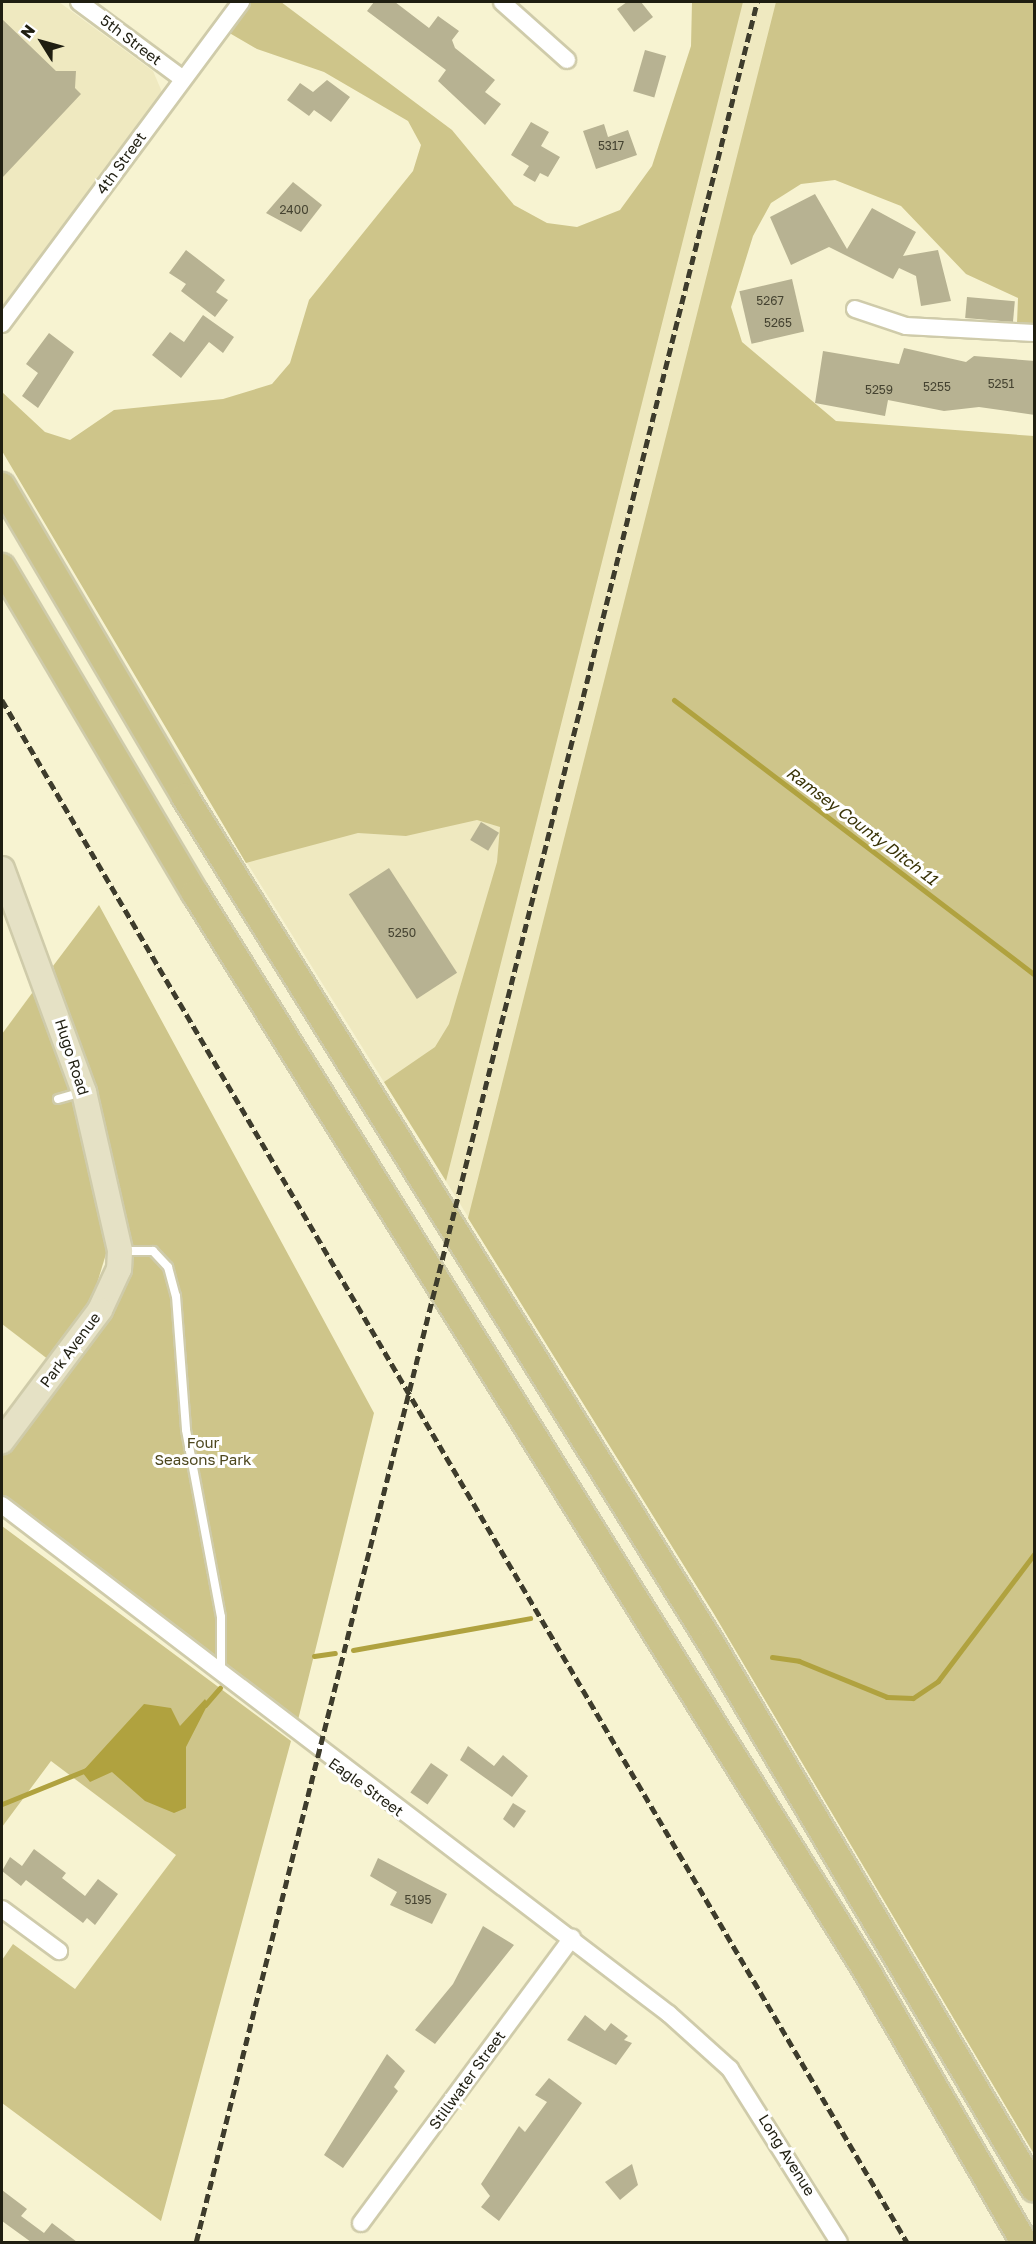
<!DOCTYPE html>
<html>
<head>
<meta charset="utf-8">
<style>
	body { margin:0 }
	#map { position:relative; width:1036px; height:2244px; overflow:hidden; background:#f7f3d1; font-family:"Golos Text",sans-serif }
	div>[style] { position:absolute }
	.built>* { inset:0; background:#efe9c0 }
	.green>* { inset:0; background:#cec58a }
	.water>* { inset:0; background:#b0a23f }
	.stream>* { height:5px; margin:-2.5px; padding:0 2.5px; transform-origin:2.5px; border-radius:2.5px; background:#b0a23f }
	.building>* { inset:0; background:#b7b292; transform-origin:0 0 }
	.roads { filter:drop-shadow(2px 0 #cfcbaa) drop-shadow(-2px 0 #cfcbaa) drop-shadow(0 2px #cfcbaa) drop-shadow(0 -2px #cfcbaa) }
	.lane>* { height:8px; margin:-4px; padding:0 4px; transform-origin:4px; border-radius:4px; background:#fff }
	.street>* { height:16px; margin:-8px; padding:0 8px; transform-origin:8px; border-radius:8px; background:#fff }
	.secondary>* { height:24px; margin:-12px; padding:0 12px; transform-origin:12px; border-radius:12px; background:#e5e1c5 }
	.primary>* { height:26px; margin:-13px; padding:0 13px; transform-origin:13px; border-radius:13px; background:#cbc38b }
	.rail>* { height:4.5px; margin-top:-2.25px; transform-origin:0; background:repeating-linear-gradient(90deg,#3e3c2c 0 9px,transparent 0 13.5px) }
	span { translate:-50% -50%; white-space:nowrap; text-align:center; line-height:1.15; -webkit-text-stroke:6px #fff; paint-order:stroke }
	.number-label { font-size:12px; color:#454331 }
	.number-label span { -webkit-text-stroke-width:0 }
	.street-label { font-size:15px; color:#1f1e11 }
	.park-label { font-size:15px; color:#4d471e }
	.water-label { font-size:16px; color:#393307; font-style:italic }
	.frame { position:absolute; inset:0; border:3px solid #1f1e11; pointer-events:none }
	.north { position:absolute; left:12px; top:12px; width:60px; height:60px; -webkit-text-stroke:4px #fff; paint-order:stroke; rotate:307deg; font-size:16px; font-weight:700; line-height:24px; text-align:center; color:#1f1e11 }
	.north::after { content:''; display:block; margin:auto; width:21px; height:27px; background:#1f1e11; clip-path:polygon(50% 0,100% 100%,50% 72%,0 100%) }
</style>
</head>
<body>
<div id="map">
	<div class="built">
		<i style="clip-path:polygon(2px 2px,59px 2px,153px 71px,162px 92px,2px 313px)"></i>
		<i style="clip-path:polygon(736px 2px,778px 2px,472px 1223px,229px 834px,541px 784px)"></i>
	</div>
	<div class="green">
		<i style="clip-path:polygon(248px 2px,281px 2px,452px 130px,514px 205px,547px 223px,577px 227px,620px 210px,652px 166px,691px 46px,692px 2px,743px 2px,446px 1181px,384px 1082px,435px 1047px,449px 1024px,497px 862px,500px 827px,477px 820px,406px 836px,358px 833px,246px 863px,2px 451px,2px 392px,45px 432px,70px 440px,114px 410px,223px 399px,272px 384px,290px 363px,309px 300px,413px 171px,421px 145px,408px 121px,324px 72px,257px 49px,226px 31px)"></i>
		<i style="clip-path:polygon(776px 2px,1034px 2px,1034px 324px,1017px 323px,1018px 298px,966px 274px,901px 206px,835px 180px,801px 184px,771px 203px,753px 236px,731px 307px,742px 342px,836px 421px,1034px 436px,1034px 2154px,714px 1614px,468px 1218px)"></i>
		<i style="clip-path:polygon(99px 905px,374px 1413px,298px 1720px,2px 1500px,2px 1455px,81px 1351px,127px 1232px,102px 1124px,53px 966px)"></i>
		<i style="clip-path:polygon(38px 985px,63px 1055px,109px 1244px,92px 1300px,49px 1360px,2px 1324px,2px 1034px)"></i>
		<i style="clip-path:polygon(2px 1526px,291px 1741px,161px 2221px,2px 2103px,2px 1960px,13px 1944px,75px 1989px,176px 1855px,51px 1761px,2px 1827px)"></i>
	</div>
	<div class="water">
		<i style="clip-path:polygon(205px 1699px,208px 1704px,186px 1747px,186px 1808px,174px 1813px,145px 1801px,112px 1772px,90px 1782px,82px 1772px,144px 1704px,171px 1708px,180px 1726px)"></i>
	</div>
	<div class="stream">
		<i style="left:674px;top:700px;width:452px;rotate:37.3deg"></i>
		<i style="left:353px;top:1650px;width:180px;rotate:-10.2deg"></i>
		<i style="left:314px;top:1656px;width:21px;rotate:-8deg"></i>
		<i style="left:772px;top:1657px;width:27px;rotate:8deg"></i>
		<i style="left:799px;top:1661px;width:95px;rotate:22.2deg"></i>
		<i style="left:887px;top:1697px;width:26px;rotate:2deg"></i>
		<i style="left:913px;top:1698px;width:30px;rotate:-34deg"></i>
		<i style="left:938px;top:1681px;width:159px;rotate:-52.9deg"></i>
		<i style="left:205px;top:1705px;width:23px;rotate:-49deg"></i>
		<i style="left:2px;top:1804px;width:96px;rotate:-22deg"></i>
	</div>
	<div class="building">
		<i style="clip-path:polygon(374px 2px,395px 2px,429px 28px,438px 16px,459px 31px,452px 40px,455px 48px,495px 80px,485px 92px,501px 104px,485px 125px,438px 81px,446px 70px,367px 11px)"></i>
		<i style="clip-path:polygon(627px 2px,641px 2px,653px 17px,634px 32px,617px 9px)"></i>
		<i style="clip-path:polygon(2px 19px,56px 71px,76px 71px,75px 88px,81px 94px,2px 178px)"></i>
		<i style="left:645px;top:50px;width:22px;height:43px;rotate:16deg"></i>
		<i style="clip-path:polygon(327px 80px,350px 97px,331px 122px,314px 110px,309px 116px,287px 100px,300px 83px,313px 92px)"></i>
		<i style="clip-path:polygon(531px 122px,549px 132px,541px 146px,560px 157px,548px 177px,540px 173px,535px 182px,523px 175px,529px 166px,511px 155px)"></i>
		<i style="clip-path:polygon(604px 124px,608px 137px,628px 130px,637px 155px,596px 169px,583px 131px)"></i>
		<i style="clip-path:polygon(293px 182px,322px 205px,301px 232px,266px 213px)"></i>
		<i style="clip-path:polygon(815px 194px,847px 249px,872px 208px,916px 232px,903px 256px,938px 250px,951px 301px,921px 306px,916px 276px,899px 268px,893px 279px,829px 247px,791px 265px,770px 217px)"></i>
		<i style="clip-path:polygon(186px 250px,225px 280px,216px 292px,228px 300px,215px 317px,181px 291px,186px 284px,169px 273px)"></i>
		<i style="left:792px;top:279px;width:54px;height:54px;rotate:77deg"></i>
		<i style="left:967px;top:297px;width:48px;height:21px;rotate:5deg"></i>
		<i style="clip-path:polygon(203px 315px,234px 337px,223px 353px,209px 342px,181px 378px,152px 355px,170px 332px,184px 342px)"></i>
		<i style="clip-path:polygon(49px 333px,74px 352px,38px 408px,22px 396px,38px 373px,26px 364px)"></i>
		<i style="clip-path:polygon(904px 348px,966px 362px,974px 356px,1035px 361px,1035px 415px,979px 407px,944px 411px,888px 400px,885px 416px,815px 403px,823px 351px,899px 364px)"></i>
		<i style="left:481px;top:822px;width:21px;height:21px;rotate:31deg"></i>
		<i style="left:389px;top:868px;width:125px;height:48px;rotate:57deg"></i>
		<i style="clip-path:polygon(468px 1746px,494px 1766px,503px 1755px,528px 1776px,512px 1797px,460px 1760px)"></i>
		<i style="left:431px;top:1763px;width:21px;height:36px;rotate:35deg"></i>
		<i style="clip-path:polygon(513px 1803px,526px 1811px,514px 1828px,503px 1819px)"></i>
		<i style="clip-path:polygon(34px 1849px,66px 1873px,62px 1878px,85px 1896px,98px 1879px,118px 1894px,95px 1925px,87px 1918px,83px 1923px,26px 1880px,21px 1886px,2px 1871px,10px 1857px,22px 1866px)"></i>
		<i style="clip-path:polygon(378px 1858px,447px 1894px,432px 1924px,390px 1905px,397px 1892px,370px 1876px)"></i>
		<i style="clip-path:polygon(483px 1926px,514px 1945px,435px 2044px,415px 2030px,453px 1984px)"></i>
		<i style="clip-path:polygon(585px 2015px,605px 2031px,611px 2023px,628px 2036px,624px 2040px,632px 2043px,616px 2065px,567px 2040px)"></i>
		<i style="clip-path:polygon(387px 2054px,405px 2071px,394px 2087px,398px 2091px,343px 2168px,324px 2155px)"></i>
		<i style="clip-path:polygon(549px 2078px,582px 2103px,499px 2221px,481px 2207px,490px 2196px,481px 2184px,519px 2126px,525px 2132px,547px 2102px,535px 2095px)"></i>
		<i style="clip-path:polygon(632px 2164px,638px 2185px,620px 2200px,605px 2182px)"></i>
		<i style="clip-path:polygon(2px 2190px,27px 2209px,21px 2216px,44px 2233px,52px 2223px,77px 2242px,31px 2242px,2px 2221px)"></i>
	</div>
	<div class="roads">
		<div class="lane">
			<i style="left:58px;top:1099px;width:26px;rotate:-16deg"></i>
			<i style="left:121px;top:1251px;width:32px"></i>
			<i style="left:153px;top:1251px;width:22px;rotate:47deg"></i>
			<i style="left:168px;top:1267px;width:30px;rotate:75deg"></i>
			<i style="left:176px;top:1296px;width:134px;rotate:85.7deg"></i>
			<i style="left:186px;top:1430px;width:190px;rotate:79.4deg"></i>
			<i style="left:221px;top:1617px;width:56px;rotate:90deg"></i>
		</div>
		<div class="street">
			<i style="left:79px;top:2px;width:129px;rotate:36.5deg"></i>
			<i style="left:502px;top:2px;width:87px;rotate:41.7deg"></i>
			<i style="left:855px;top:309px;width:54px;rotate:18.4deg"></i>
			<i style="left:906px;top:326px;width:128px;rotate:3.1deg"></i>
			<i style="left:2px;top:324px;width:401px;rotate:-53.4deg"></i>
			<i style="left:2px;top:1505px;width:839px;rotate:37.35deg"></i>
			<i style="left:669px;top:2014px;width:82px;rotate:42deg"></i>
			<i style="left:730px;top:2069px;width:204px;rotate:57.8deg"></i>
			<i style="left:2px;top:1909px;width:71px;rotate:36.4deg"></i>
			<i style="left:361px;top:2223px;width:355px;rotate:-53.5deg"></i>
		</div>
		<div class="secondary">
			<i style="left:2px;top:869px;width:238px;rotate:69.8deg"></i>
			<i style="left:84px;top:1092px;width:163px;rotate:77.2deg"></i>
			<i style="left:120px;top:1251px;width:18px;rotate:93deg"></i>
			<i style="left:119px;top:1269px;width:45px;rotate:114.9deg"></i>
			<i style="left:100px;top:1310px;width:164px;rotate:126.8deg"></i>
		</div>
		<div class="primary">
			<i style="left:2px;top:486px;width:361px;rotate:59.5deg"></i>
			<i style="left:185px;top:797px;width:996px;rotate:58.13deg"></i>
			<i style="left:711px;top:1643px;width:634px;rotate:59.35deg"></i>
			<i style="left:2px;top:567px;width:379px;rotate:59.4deg"></i>
			<i style="left:195px;top:893px;width:1273px;rotate:58.07deg"></i>
			<i style="left:868px;top:1973px;width:311px;rotate:59.9deg"></i>
		</div>
	</div>
	<div class="rail">
		<i style="left:2px;top:700px;width:1788px;rotate:59.59deg"></i>
		<i style="left:196px;top:2242px;width:2309px;rotate:-75.94deg"></i>
	</div>
	<div class="number-label">
		<span style="left:611px;top:146px">5317</span>
		<span style="left:294px;top:210px">2400</span>
		<span style="left:770px;top:301px">5267</span>
		<span style="left:778px;top:323px">5265</span>
		<span style="left:1001px;top:384px">5251</span>
		<span style="left:937px;top:387px">5255</span>
		<span style="left:879px;top:390px">5259</span>
		<span style="left:402px;top:933px">5250</span>
		<span style="left:418px;top:1900px">5195</span>
	</div>
	<div class="street-label">
		<span style="left:131px;top:40px;rotate:37deg">5th Street</span>
		<span style="left:121px;top:163px;rotate:-54deg">4th Street</span>
		<span style="left:72px;top:1057px;rotate:72deg">Hugo Road</span>
		<span style="left:70px;top:1350px;rotate:-53deg">Park Avenue</span>
		<span style="left:366px;top:1787px;rotate:36deg">Eagle Street</span>
		<span style="left:467px;top:2080px;rotate:-54deg">Stillwater Street</span>
		<span style="left:787px;top:2155px;rotate:58deg">Long Avenue</span>
	</div>
	<div class="park-label">
		<span style="left:203px;top:1451px">Four<br>Seasons Park</span>
	</div>
	<div class="water-label">
		<span style="left:862px;top:826px;rotate:37deg">Ramsey County Ditch 11</span>
	</div>
	<div class="frame"></div>
	<div class="north">N</div>
</div>
</body>
</html>
